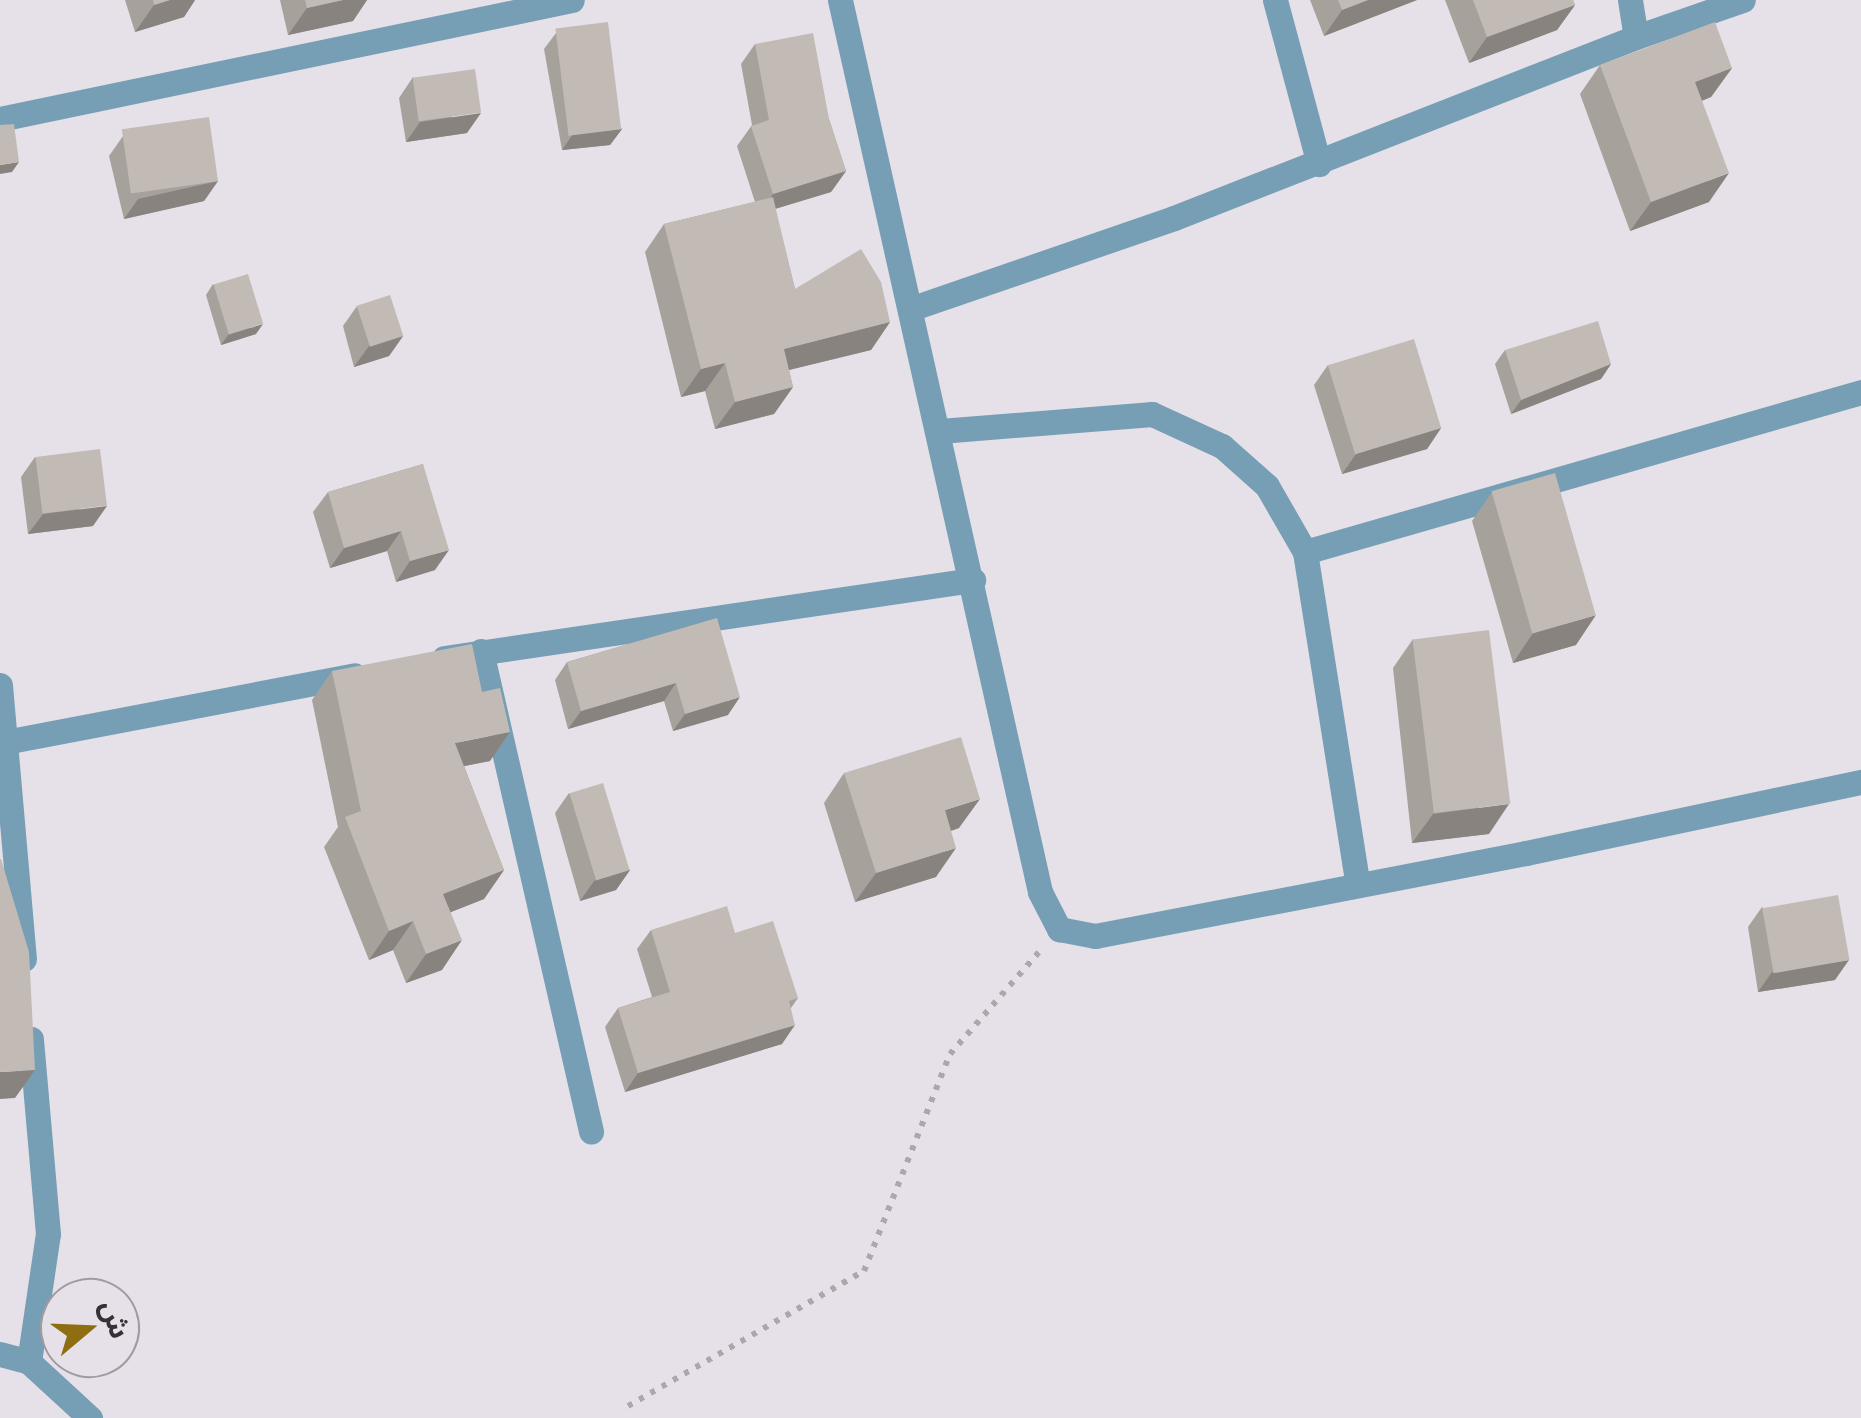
<!DOCTYPE html>
<html>
<head>
<meta charset="utf-8">
<style>
	body { margin:0 }
	#map { position:relative; width:1861px; height:1418px; overflow:hidden; background:#e6e1e8; font-family:Barlow,"Noto Sans Arabic",sans-serif }
	div>[style] { position:absolute }
	.path>* { height:6px; margin-top:-3px; transform-origin:0; background:repeating-linear-gradient(90deg,#aba7ac 0 5px,transparent 0 13px) }
	.minor>* { height:25px; margin:-12.5px; padding:0 12.5px; transform-origin:12.5px; border-radius:12.5px; background:#769fb5 }
	.wall>* { inset:0; background:#a7a19c }
	.shaded-wall>* { inset:0; background:#88837f }
	.building>* { inset:0; background:#c2bbb5; transform-origin:0 0 }
	span { translate:-50% -50%; white-space:nowrap; text-align:center; line-height:1.15; -webkit-text-stroke:8px #e6e1e8; paint-order:stroke }
	.north { position:absolute; left:40px; top:1278px; width:100px; height:100px; box-sizing:border-box; background:#e6e1e8; border:2px solid #9f9ba0; border-radius:50%; rotate:71deg; font-size:28px; font-weight:700; line-height:40px; text-align:center; color:#343235 }
	.north::after { content:''; display:block; margin:auto; width:35px; height:45px; background:#8e6e11; clip-path:polygon(50% 0,100% 100%,50% 72%,0 100%) }
</style>
</head>
<body>
<div id="map">
	<div class="path">
		<i style="left:628px;top:1406px;width:272px;rotate:-29.8deg"></i>
		<i style="left:864px;top:1271px;width:233px;rotate:-68.4deg"></i>
		<i style="left:950px;top:1054px;width:135px;rotate:-48.9deg"></i>
	</div>
	<div class="minor">
		<i style="left:840px;top:0;width:914px;rotate:77.36deg"></i>
		<i style="left:1040px;top:892px;width:42px;rotate:62.8deg"></i>
		<i style="left:1059px;top:929px;width:37px;rotate:11deg"></i>
		<i style="left:1095px;top:936px;width:439px;rotate:-10.9deg"></i>
		<i style="left:1526px;top:853px;width:342px;rotate:-12deg"></i>
		<i style="left:1275px;top:0;width:170px;rotate:75deg"></i>
		<i style="left:1630px;top:0;width:37px;rotate:81deg"></i>
		<i style="left:0;top:119px;width:584px;rotate:-11.75deg"></i>
		<i style="left:910px;top:309px;width:279px;rotate:-19deg"></i>
		<i style="left:1174px;top:218px;width:496px;rotate:-21.4deg"></i>
		<i style="left:1636px;top:37px;width:113px;rotate:-19.1deg"></i>
		<i style="left:940px;top:431px;width:213px;rotate:-4.6deg"></i>
		<i style="left:1152px;top:414px;width:77px;rotate:24.6deg"></i>
		<i style="left:1222px;top:446px;width:60px;rotate:41.6deg"></i>
		<i style="left:1267px;top:486px;width:76px;rotate:60.1deg"></i>
		<i style="left:1305px;top:552px;width:337px;rotate:81deg"></i>
		<i style="left:1305px;top:552px;width:579px;rotate:-16.05deg"></i>
		<i style="left:481px;top:651px;width:493px;rotate:77.1deg"></i>
		<i style="left:444px;top:658px;width:535px;rotate:-8.39deg"></i>
		<i style="left:0;top:685px;width:275px;rotate:85deg"></i>
		<i style="left:5px;top:742px;width:356px;rotate:-10.8deg"></i>
		<i style="left:0;top:1354px;width:30px;rotate:15deg"></i>
		<i style="left:29px;top:1362px;width:83px;rotate:42.6deg"></i>
		<i style="left:29px;top:1362px;width:129px;rotate:-81.6deg"></i>
		<i style="left:48px;top:1234px;width:196px;rotate:-95deg"></i>
	</div>
	<div class="wall">
		<i style="clip-path:polygon(125px 0,195px 0,184px 17px,135px 32px)"></i>
		<i style="clip-path:polygon(280px 0,367px 0,353px 21px,288px 35px)"></i>
		<i style="clip-path:polygon(1310px 0,1417px 0,1324px 36px)"></i>
		<i style="clip-path:polygon(1445px 0,1573px 0,1575px 5px,1557px 30px,1469px 63px)"></i>
		<i style="clip-path:polygon(556px 33px,622px 129px,610px 145px,562px 150px,544px 49px)"></i>
		<i style="clip-path:polygon(755px 44px,829px 119px,846px 171px,831px 192px,775px 209px,795px 289px,890px 322px,871px 350px,789px 370px,793px 387px,774px 414px,715px 429px,705px 391px,681px 397px,645px 252px,664px 224px,755px 202px,737px 146px,752px 125px,741px 64px)"></i>
		<i style="clip-path:polygon(1600px 65px,1732px 68px,1711px 97px,1702px 101px,1709px 202px,1630px 231px,1580px 94px)"></i>
		<i style="clip-path:polygon(413px 77px,467px 133px,406px 142px,399px 98px)"></i>
		<i style="clip-path:polygon(123px 136px,218px 181px,204px 201px,124px 219px,109px 156px)"></i>
		<i style="clip-path:polygon(213px 284px,256px 334px,221px 345px,206px 295px)"></i>
		<i style="clip-path:polygon(357px 306px,403px 336px,389px 356px,354px 367px,343px 326px)"></i>
		<i style="clip-path:polygon(1505px 350px,1611px 364px,1601px 379px,1511px 414px,1495px 364px)"></i>
		<i style="clip-path:polygon(1328px 365px,1441px 428px,1427px 449px,1342px 474px,1314px 385px)"></i>
		<i style="clip-path:polygon(35px 457px,93px 526px,28px 534px,21px 477px)"></i>
		<i style="clip-path:polygon(423px 464px,435px 570px,396px 582px,387px 551px,330px 568px,313px 512px,328px 492px)"></i>
		<i style="clip-path:polygon(1492px 492px,1576px 645px,1513px 663px,1472px 521px)"></i>
		<i style="clip-path:polygon(717px 618px,728px 715px,673px 731px,664px 701px,568px 729px,555px 680px,567px 662px)"></i>
		<i style="clip-path:polygon(1413px 639px,1489px 834px,1412px 843px,1393px 668px)"></i>
		<i style="clip-path:polygon(332px 671px,490px 761px,464px 766px,504px 870px,484px 899px,451px 912px,442px 970px,406px 983px,393px 950px,369px 960px,324px 847px,338px 827px,312px 700px)"></i>
		<i style="clip-path:polygon(844px 773px,959px 828px,951px 831px,936px 877px,855px 902px,824px 803px)"></i>
		<i style="clip-path:polygon(569px 793px,630px 870px,616px 890px,580px 901px,555px 813px)"></i>
		<i style="clip-path:polygon(1762px 907px,1835px 980px,1758px 992px,1748px 927px)"></i>
		<i style="clip-path:polygon(651px 930px,735px 933px,798px 998px,791px 1008px,782px 1044px,625px 1092px,605px 1027px,618px 1008px,652px 997px,637px 949px)"></i>
	</div>
	<div class="shaded-wall">
		<i style="clip-path:polygon(170px 0,195px 0,184px 17px,135px 32px,154px 5px)"></i>
		<i style="clip-path:polygon(343px 0,367px 0,353px 21px,288px 35px,307px 8px)"></i>
		<i style="clip-path:polygon(1368px 0,1417px 0,1324px 36px,1342px 10px)"></i>
		<i style="clip-path:polygon(1575px 5px,1557px 30px,1469px 63px,1487px 37px)"></i>
		<i style="clip-path:polygon(1732px 68px,1711px 97px,1675px 111px,1695px 82px)"></i>
		<i style="clip-path:polygon(481px 113px,467px 133px,406px 142px,420px 122px)"></i>
		<i style="clip-path:polygon(622px 129px,610px 145px,562px 150px,573px 134px)"></i>
		<i style="clip-path:polygon(19px 162px,12px 172px,0 174px,0 165px)"></i>
		<i style="clip-path:polygon(846px 171px,831px 192px,758px 214px,773px 194px)"></i>
		<i style="clip-path:polygon(1729px 173px,1709px 202px,1630px 231px,1651px 202px)"></i>
		<i style="clip-path:polygon(218px 181px,204px 201px,124px 219px,138px 199px)"></i>
		<i style="clip-path:polygon(890px 322px,871px 350px,764px 376px,784px 349px)"></i>
		<i style="clip-path:polygon(263px 324px,256px 334px,221px 345px,228px 335px)"></i>
		<i style="clip-path:polygon(403px 336px,389px 356px,354px 367px,369px 346px)"></i>
		<i style="clip-path:polygon(725px 363px,705px 391px,681px 397px,701px 369px)"></i>
		<i style="clip-path:polygon(1611px 364px,1601px 379px,1511px 414px,1521px 400px)"></i>
		<i style="clip-path:polygon(793px 387px,774px 414px,715px 429px,735px 402px)"></i>
		<i style="clip-path:polygon(1441px 428px,1427px 449px,1342px 474px,1356px 454px)"></i>
		<i style="clip-path:polygon(107px 506px,93px 526px,28px 534px,43px 514px)"></i>
		<i style="clip-path:polygon(401px 531px,387px 551px,330px 568px,344px 548px)"></i>
		<i style="clip-path:polygon(449px 550px,435px 570px,396px 582px,410px 561px)"></i>
		<i style="clip-path:polygon(1596px 615px,1576px 645px,1513px 663px,1533px 633px)"></i>
		<i style="clip-path:polygon(676px 683px,664px 701px,568px 729px,581px 711px)"></i>
		<i style="clip-path:polygon(740px 697px,728px 715px,673px 731px,685px 714px)"></i>
		<i style="clip-path:polygon(510px 732px,490px 761px,434px 772px,455px 743px)"></i>
		<i style="clip-path:polygon(980px 799px,959px 828px,924px 840px,945px 810px)"></i>
		<i style="clip-path:polygon(1509px 804px,1489px 834px,1412px 843px,1433px 814px)"></i>
		<i style="clip-path:polygon(956px 848px,936px 877px,855px 902px,876px 873px)"></i>
		<i style="clip-path:polygon(504px 870px,484px 899px,423px 923px,443px 894px)"></i>
		<i style="clip-path:polygon(630px 870px,616px 890px,580px 901px,594px 881px)"></i>
		<i style="clip-path:polygon(413px 921px,393px 950px,369px 960px,389px 931px)"></i>
		<i style="clip-path:polygon(462px 940px,442px 970px,406px 983px,426px 954px)"></i>
		<i style="clip-path:polygon(1849px 960px,1835px 980px,1758px 992px,1772px 972px)"></i>
		<i style="clip-path:polygon(795px 1025px,782px 1044px,625px 1092px,638px 1073px)"></i>
		<i style="clip-path:polygon(35px 1070px,15px 1098px,0 1099px,0 1072px)"></i>
	</div>
	<div class="building">
		<i style="clip-path:polygon(153px 0,170px 0,154px 5px)"></i>
		<i style="clip-path:polygon(305px 0,343px 0,307px 8px)"></i>
		<i style="clip-path:polygon(1338px 0,1368px 0,1342px 10px)"></i>
		<i style="clip-path:polygon(1473px 0,1573px 0,1575px 5px,1487px 37px)"></i>
		<i style="left:608px;top:22px;width:108px;height:53px;rotate:83deg"></i>
		<i style="clip-path:polygon(1715px 22px,1732px 68px,1695px 82px,1729px 173px,1651px 202px,1600px 65px)"></i>
		<i style="clip-path:polygon(813px 33px,829px 119px,846px 171px,773px 194px,751px 126px,769px 120px,755px 44px)"></i>
		<i style="left:475px;top:69px;width:44px;height:63px;rotate:82deg"></i>
		<i style="left:209px;top:117px;width:65px;height:88px;rotate:82deg"></i>
		<i style="clip-path:polygon(14px 124px,19px 162px,0 165px,0 125px)"></i>
		<i style="clip-path:polygon(773px 197px,795px 289px,861px 249px,881px 282px,890px 322px,784px 349px,793px 387px,735px 402px,725px 363px,701px 369px,664px 224px)"></i>
		<i style="left:248px;top:274px;width:52px;height:36px;rotate:73deg"></i>
		<i style="left:390px;top:295px;width:43px;height:35px;rotate:72deg"></i>
		<i style="clip-path:polygon(1598px 321px,1611px 364px,1521px 400px,1505px 350px)"></i>
		<i style="left:1414px;top:339px;width:93px;height:90px;rotate:73deg"></i>
		<i style="left:100px;top:449px;width:57px;height:65px;rotate:83deg"></i>
		<i style="clip-path:polygon(423px 464px,449px 550px,410px 561px,401px 531px,344px 548px,328px 492px)"></i>
		<i style="left:1555px;top:473px;width:148px;height:66px;rotate:74deg"></i>
		<i style="clip-path:polygon(717px 618px,740px 697px,685px 714px,676px 683px,581px 711px,567px 662px)"></i>
		<i style="left:1489px;top:630px;width:175px;height:77px;rotate:83deg"></i>
		<i style="clip-path:polygon(472px 644px,482px 692px,500px 688px,510px 732px,455px 743px,504px 870px,443px 894px,462px 940px,426px 954px,413px 921px,389px 931px,345px 817px,361px 811px,332px 671px)"></i>
		<i style="clip-path:polygon(961px 737px,980px 799px,945px 810px,956px 848px,876px 873px,844px 773px)"></i>
		<i style="left:603px;top:783px;width:91px;height:35px;rotate:73deg"></i>
		<i style="clip-path:polygon(0 859px,1px 859px,29px 952px,35px 1070px,0 1072px)"></i>
		<i style="left:1838px;top:895px;width:66px;height:77px;rotate:80deg"></i>
		<i style="clip-path:polygon(727px 906px,735px 933px,773px 921px,798px 998px,789px 1001px,795px 1025px,638px 1073px,618px 1008px,670px 992px,651px 930px)"></i>
	</div>
	<div class="north">ش</div>
</div>
</body>
</html>
